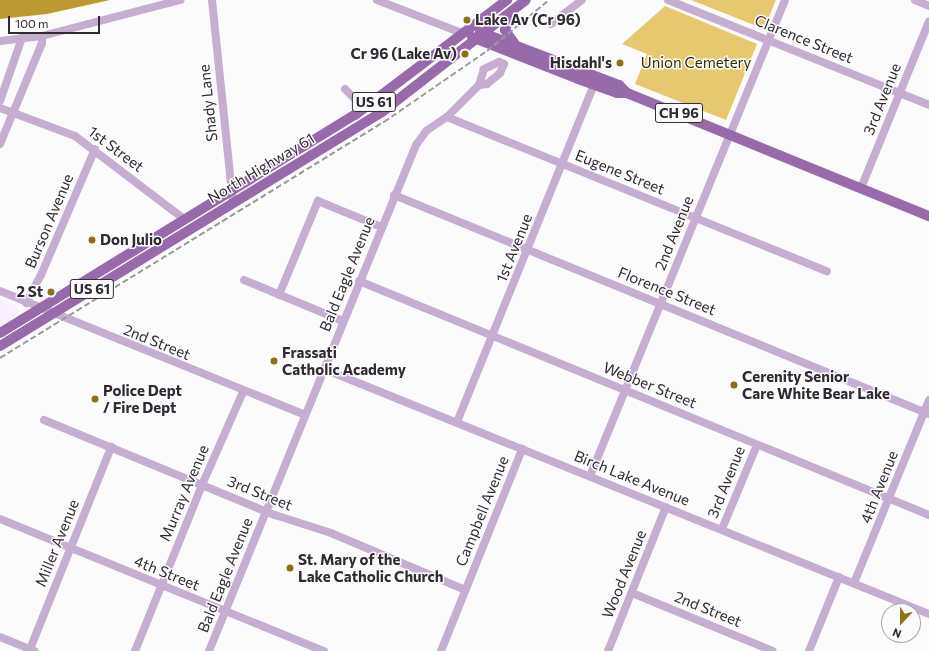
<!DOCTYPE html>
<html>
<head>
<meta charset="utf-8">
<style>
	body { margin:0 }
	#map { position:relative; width:929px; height:651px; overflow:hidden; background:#fbfbfb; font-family:Commissioner,sans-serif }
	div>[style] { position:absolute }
	.built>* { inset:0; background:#faf1fe }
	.green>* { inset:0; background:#e8c86e }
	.water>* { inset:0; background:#bc9931 }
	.minor>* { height:8px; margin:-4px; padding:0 4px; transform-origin:4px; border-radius:4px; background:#c6aed1 }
	.major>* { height:10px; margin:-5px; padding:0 5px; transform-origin:5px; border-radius:5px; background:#976bab }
	.rail>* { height:2px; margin-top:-1px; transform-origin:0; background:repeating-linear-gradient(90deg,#9c999d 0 6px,transparent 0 9px) }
	.dots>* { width:11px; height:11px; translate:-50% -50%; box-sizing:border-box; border:2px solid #fbfbfb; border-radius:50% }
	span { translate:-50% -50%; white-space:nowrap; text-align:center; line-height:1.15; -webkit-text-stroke:3px #fbfbfb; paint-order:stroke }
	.shield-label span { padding:1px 3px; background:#fbfbfb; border:1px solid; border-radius:3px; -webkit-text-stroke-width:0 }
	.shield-label { font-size:14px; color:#302a33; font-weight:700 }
	.poi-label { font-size:15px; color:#302a33; font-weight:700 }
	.left { translate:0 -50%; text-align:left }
	.right { translate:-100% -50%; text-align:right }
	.street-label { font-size:15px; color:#302a33 }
	.park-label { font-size:15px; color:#392b00 }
	.north { position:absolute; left:881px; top:603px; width:40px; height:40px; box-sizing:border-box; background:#fbfbfb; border:1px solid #aaa7ab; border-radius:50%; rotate:202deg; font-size:11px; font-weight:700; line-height:16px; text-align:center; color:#302a33 }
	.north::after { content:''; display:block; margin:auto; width:14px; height:18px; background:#8e7115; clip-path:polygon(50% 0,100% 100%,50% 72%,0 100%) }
	.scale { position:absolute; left:8px; top:16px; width:92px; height:18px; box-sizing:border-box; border:2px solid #302a33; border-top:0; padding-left:5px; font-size:12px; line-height:14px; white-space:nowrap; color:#302a33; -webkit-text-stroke:3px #fbfbfb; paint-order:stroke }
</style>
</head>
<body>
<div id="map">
	<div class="built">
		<i style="clip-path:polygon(0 300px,19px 307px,18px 314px,0 327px)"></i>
	</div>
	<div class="green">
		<i style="clip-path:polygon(691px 0,776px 0,764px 29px)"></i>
		<i style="clip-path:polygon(665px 6px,757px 44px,726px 120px,635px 84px,647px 54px,622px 44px)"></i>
	</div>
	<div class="water">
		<i style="clip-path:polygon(0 0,110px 0,47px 14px,0 19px)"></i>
	</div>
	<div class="minor">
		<i style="left:212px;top:0;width:204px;rotate:84.1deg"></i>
		<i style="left:377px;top:0;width:93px;rotate:21.3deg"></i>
		<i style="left:668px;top:0;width:281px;rotate:21.9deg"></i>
		<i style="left:915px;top:0;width:15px;rotate:23deg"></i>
		<i style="left:551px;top:24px;width:39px;rotate:-38deg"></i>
		<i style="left:0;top:41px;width:42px;rotate:-6.8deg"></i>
		<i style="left:42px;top:36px;width:143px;rotate:-14.6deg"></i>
		<i style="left:345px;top:89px;width:27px;rotate:45deg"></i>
		<i style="left:0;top:101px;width:67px;rotate:-70.8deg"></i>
		<i style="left:0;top:108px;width:80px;rotate:20.5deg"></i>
		<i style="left:75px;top:136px;width:137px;rotate:37.3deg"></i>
		<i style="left:447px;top:117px;width:410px;rotate:22.1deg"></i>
		<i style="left:0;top:144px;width:109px;rotate:-67.4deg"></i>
		<i style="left:42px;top:43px;width:7px;rotate:-90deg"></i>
		<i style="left:861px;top:188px;width:180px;rotate:-67.8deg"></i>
		<i style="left:394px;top:195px;width:578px;rotate:22.26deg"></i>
		<i style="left:244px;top:280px;width:107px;rotate:22.5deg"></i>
		<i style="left:359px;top:281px;width:616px;rotate:22.32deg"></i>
		<i style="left:0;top:291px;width:329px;rotate:22.1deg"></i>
		<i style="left:279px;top:295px;width:102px;rotate:-67.5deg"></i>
		<i style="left:318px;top:201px;width:68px;rotate:22.4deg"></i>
		<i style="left:26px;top:303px;width:32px;rotate:-62deg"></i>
		<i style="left:41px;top:275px;width:137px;rotate:-66.8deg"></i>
		<i style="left:324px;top:369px;width:653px;rotate:22.05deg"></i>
		<i style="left:44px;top:420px;width:250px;rotate:22.4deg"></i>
		<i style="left:275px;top:515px;width:59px;rotate:17.8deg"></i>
		<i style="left:331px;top:533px;width:146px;rotate:23deg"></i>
		<i style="left:457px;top:422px;width:364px;rotate:-67.9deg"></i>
		<i style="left:590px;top:476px;width:514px;rotate:-67.72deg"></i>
		<i style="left:0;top:519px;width:350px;rotate:22.2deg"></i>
		<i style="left:722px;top:529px;width:91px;rotate:-67.4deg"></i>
		<i style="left:854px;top:583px;width:198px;rotate:-67.7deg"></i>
		<i style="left:632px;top:593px;width:152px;rotate:22.4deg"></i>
		<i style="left:0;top:637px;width:37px;rotate:22deg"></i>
		<i style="left:30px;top:649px;width:218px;rotate:-68.1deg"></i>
		<i style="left:135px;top:651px;width:179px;rotate:-68deg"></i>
		<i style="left:202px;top:485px;width:102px;rotate:-66.2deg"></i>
		<i style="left:209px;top:651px;width:547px;rotate:-67.75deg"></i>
		<i style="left:416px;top:145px;width:17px;rotate:-54deg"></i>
		<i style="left:426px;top:131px;width:25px;rotate:-34deg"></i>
		<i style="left:447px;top:117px;width:45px;rotate:-45deg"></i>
		<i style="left:479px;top:85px;width:8px;rotate:-7deg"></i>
		<i style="left:487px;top:84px;width:17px;rotate:-40deg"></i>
		<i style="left:500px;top:73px;width:10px;rotate:-66deg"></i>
		<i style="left:504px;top:64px;width:5px;rotate:-158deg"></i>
		<i style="left:499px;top:62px;width:17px;rotate:155deg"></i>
		<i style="left:484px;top:69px;width:17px;rotate:107deg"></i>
		<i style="left:441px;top:651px;width:218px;rotate:-68.1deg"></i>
		<i style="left:608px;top:651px;width:155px;rotate:-68.1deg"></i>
		<i style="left:809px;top:651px;width:80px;rotate:-67.9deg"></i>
	</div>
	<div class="major">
		<i style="left:511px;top:14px;width:17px;rotate:111deg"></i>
		<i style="left:505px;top:30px;width:16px;rotate:55deg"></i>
		<i style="left:480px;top:32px;width:149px;rotate:20.9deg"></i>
		<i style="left:619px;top:85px;width:11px;rotate:45deg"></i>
		<i style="left:627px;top:93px;width:326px;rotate:22.2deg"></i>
		<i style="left:472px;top:37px;width:114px;rotate:21.6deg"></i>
		<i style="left:578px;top:79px;width:41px;rotate:19.7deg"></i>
		<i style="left:617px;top:93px;width:10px"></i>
		<i style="left:0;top:333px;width:417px;rotate:-31.6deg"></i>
		<i style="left:355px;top:115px;width:191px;rotate:-37.1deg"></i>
		<i style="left:0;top:346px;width:448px;rotate:-31.5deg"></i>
		<i style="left:382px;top:112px;width:182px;rotate:-37.9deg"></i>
	</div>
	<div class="rail">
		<i style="left:0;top:358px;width:451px;rotate:-31.6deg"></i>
		<i style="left:384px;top:122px;width:125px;rotate:-34.6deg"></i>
		<i style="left:487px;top:51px;width:80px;rotate:-39.4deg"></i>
	</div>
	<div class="dots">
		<i style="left:467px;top:20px;background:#8e7115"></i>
		<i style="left:465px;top:54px;background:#8e7115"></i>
		<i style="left:620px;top:63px;background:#8e7115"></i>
		<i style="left:92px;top:240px;background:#8e7115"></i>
		<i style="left:51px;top:292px;background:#8e7115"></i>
		<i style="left:274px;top:361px;background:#8e7115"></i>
		<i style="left:734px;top:385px;background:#8e7115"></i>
		<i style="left:95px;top:399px;background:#8e7115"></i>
		<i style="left:290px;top:568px;background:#8e7115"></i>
	</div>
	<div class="shield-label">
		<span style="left:374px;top:102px">US 61</span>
		<span style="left:679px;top:113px">CH 96</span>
		<span style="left:92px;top:289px">US 61</span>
	</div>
	<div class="poi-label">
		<span class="left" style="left:475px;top:20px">Lake Av (Cr 96)</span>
		<span class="right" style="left:457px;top:54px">Cr 96 (Lake Av)</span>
		<span class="right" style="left:612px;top:63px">Hisdahl's</span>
		<span class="left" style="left:100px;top:240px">Don Julio</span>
		<span class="right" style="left:43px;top:292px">2 St</span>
		<span class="left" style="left:282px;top:361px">Frassati<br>Catholic Academy</span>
		<span class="left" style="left:742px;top:385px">Cerenity Senior<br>Care White Bear Lake</span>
		<span class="left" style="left:103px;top:399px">Police Dept<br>/ Fire Dept</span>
		<span class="left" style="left:298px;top:568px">St. Mary of the<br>Lake Catholic Church</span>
	</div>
	<div class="street-label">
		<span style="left:804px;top:39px;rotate:22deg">Clarence Street</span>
		<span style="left:882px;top:99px;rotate:-68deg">3rd Avenue</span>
		<span style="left:208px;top:103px;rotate:-96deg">Shady Lane</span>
		<span style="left:116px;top:149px;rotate:37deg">1st Street</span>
		<span style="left:261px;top:168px;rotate:-31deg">North Highway 61</span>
		<span style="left:620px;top:172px;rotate:22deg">Eugene Street</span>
		<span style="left:49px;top:221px;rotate:-67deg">Burson Avenue</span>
		<span style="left:674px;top:233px;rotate:-68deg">2nd Avenue</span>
		<span style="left:514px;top:248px;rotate:-68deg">1st Avenue</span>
		<span style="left:347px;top:274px;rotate:-68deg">Bald Eagle Avenue</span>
		<span style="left:667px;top:291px;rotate:22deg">Florence Street</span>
		<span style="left:157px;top:342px;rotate:22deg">2nd Street</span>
		<span style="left:650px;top:385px;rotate:22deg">Webber Street</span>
		<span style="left:632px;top:478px;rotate:22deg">Birch Lake Avenue</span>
		<span style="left:726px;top:482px;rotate:-68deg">3rd Avenue</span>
		<span style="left:879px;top:487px;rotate:-68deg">4th Avenue</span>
		<span style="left:184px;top:493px;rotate:-67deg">Murray Avenue</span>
		<span style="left:260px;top:493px;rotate:22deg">3rd Street</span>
		<span style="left:482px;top:511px;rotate:-68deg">Campbell Avenue</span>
		<span style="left:57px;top:543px;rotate:-68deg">Miller Avenue</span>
		<span style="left:167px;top:573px;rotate:22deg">4th Street</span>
		<span style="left:624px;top:574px;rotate:-68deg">Wood Avenue</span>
		<span style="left:225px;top:575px;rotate:-68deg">Bald Eagle Avenue</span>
		<span style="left:708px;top:609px;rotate:22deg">2nd Street</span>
	</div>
	<div class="park-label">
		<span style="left:696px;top:63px">Union Cemetery</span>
	</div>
	<div class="north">N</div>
	<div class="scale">100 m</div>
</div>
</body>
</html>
